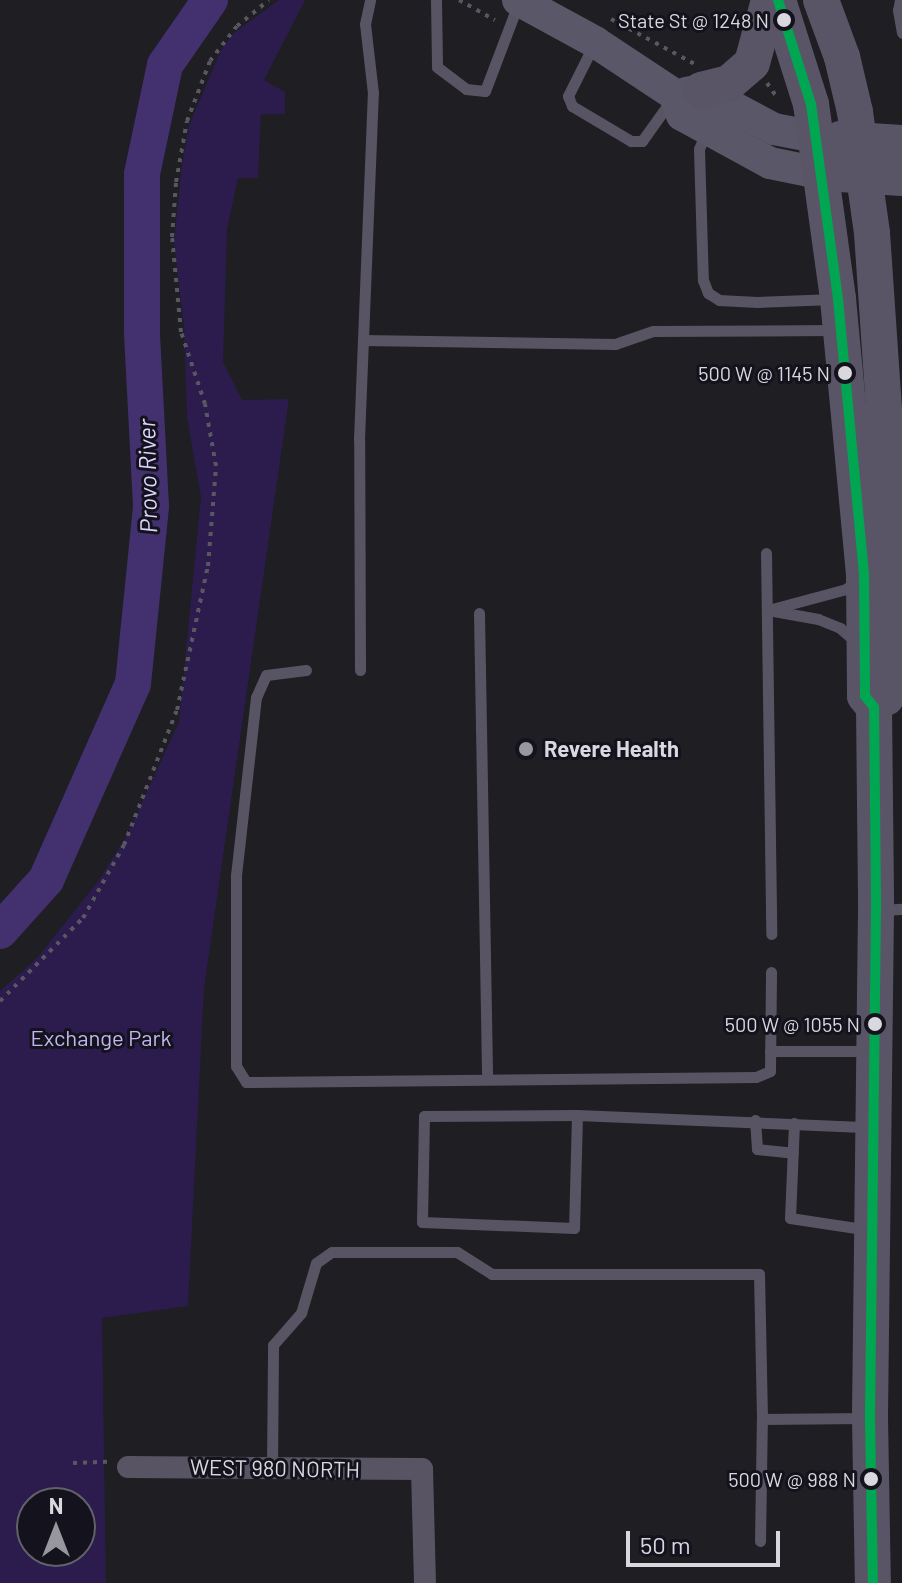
<!DOCTYPE html>
<html>
<head>
<meta charset="utf-8">
<style>
	body { margin:0 }
	#map { position:relative; width:902px; height:1583px; overflow:hidden; background:#1e1e23; font-family:Barlow,sans-serif }
	div>[style] { position:absolute }
	.green>* { inset:0; background:#2b1c4d }
	.river>* { height:36px; margin:-18px; padding:0 18px; transform-origin:18px; border-radius:18px; background:#42306f }
	.path>* { height:4px; margin-top:-2px; transform-origin:0; background:repeating-linear-gradient(90deg,#595761 0 4px,transparent 0 10px) }
	.service>* { height:11px; margin:-5.5px; padding:0 5.5px; transform-origin:5.5px; border-radius:5.5px; background:#585464 }
	.minor>* { height:22px; margin:-11px; padding:0 11px; transform-origin:11px; border-radius:11px; background:#585464 }
	.secondary>* { height:32px; margin:-16px; padding:0 16px; transform-origin:16px; border-radius:16px; background:#5a5768 }
	.primary>* { height:36px; margin:-18px; padding:0 18px; transform-origin:18px; border-radius:18px; background:#5a5566 }
	.bus-1>* { height:10px; margin:-5px; padding:0 5px; transform-origin:5px; border-radius:5px; background:#00a651 }
	.dots>* { width:22px; height:22px; translate:-50% -50%; box-sizing:border-box; border:4px solid #14121c; border-radius:50% }
	span { translate:-50% -50%; white-space:nowrap; text-align:center; line-height:1.15; -webkit-text-stroke:6px #14121c; paint-order:stroke }
	.bus-label { font-size:20px; color:#d9d8df }
	.right { translate:-100% -50%; text-align:right }
	.poi-label { font-size:22px; color:#d9d8df; font-weight:700 }
	.left { translate:0 -50%; text-align:left }
	.park-label { font-size:22px; color:#c1b5f1 }
	.street-label { font-size:22px; color:#d9d8df }
	.water-label { font-size:24px; color:#dcd5fe; font-style:italic }
	.north { position:absolute; left:16px; top:1487px; width:80px; height:80px; box-sizing:border-box; background:#14121c; border:2px solid #63616a; border-radius:50%; rotate:0deg; font-size:22px; font-weight:700; line-height:32px; text-align:center; color:#d9d8df }
	.north::after { content:''; display:block; margin:auto; width:28px; height:36px; background:#98979d; clip-path:polygon(50% 0,100% 100%,50% 72%,0 100%) }
	.scale { position:absolute; left:626px; top:1531px; width:154px; height:36px; box-sizing:border-box; border:4px solid #d9d8df; border-top:0; padding-left:10px; font-size:24px; line-height:28px; white-space:nowrap; color:#d9d8df; -webkit-text-stroke:6px #14121c; paint-order:stroke }
</style>
</head>
<body>
<div id="map">
	<div class="green">
		<i style="clip-path:polygon(evenodd,279px 0,305px 0,264px 80px,285px 92px,285px 114px,261px 114px,258px 178px,238px 178px,227px 229px,223px 362px,242px 400px,289px 399px,204px 988px,188px 1306px,102px 1318px,106px 1583px,0 1583px,0 991px,38px 957px,99px 880px,126px 837px,179px 722px,201px 497px,187px 418px,184px 327px,174px 243px,181px 172px,189px 125px,221px 50px,234px 33px,279px 0,32px 1503px,80px 1503px,80px 1551px,32px 1551px,32px 1503px)"></i>
	</div>
	<div class="river">
		<i style="left:0;top:931px;width:69px;rotate:-48deg"></i>
		<i style="left:46px;top:880px;width:214px;rotate:-66.1deg"></i>
		<i style="left:133px;top:684px;width:179px;rotate:-84.2deg"></i>
		<i style="left:151px;top:506px;width:174px;rotate:-93deg"></i>
		<i style="left:142px;top:332px;width:158px;rotate:-90deg"></i>
		<i style="left:142px;top:174px;width:111px;rotate:-78.1deg"></i>
		<i style="left:165px;top:65px;width:79px;rotate:-55.3deg"></i>
	</div>
	<div class="path">
		<i style="left:459px;top:0;width:41px;rotate:29.1deg"></i>
		<i style="left:611px;top:19px;width:95px;rotate:28.2deg"></i>
		<i style="left:767px;top:83px;width:19px;rotate:55deg"></i>
		<i style="left:0;top:1001px;width:117px;rotate:-45deg"></i>
		<i style="left:83px;top:918px;width:84px;rotate:-60.7deg"></i>
		<i style="left:124px;top:845px;width:145px;rotate:-68.6deg"></i>
		<i style="left:177px;top:710px;width:147px;rotate:-77.9deg"></i>
		<i style="left:208px;top:566px;width:100px;rotate:-85.4deg"></i>
		<i style="left:216px;top:466px;width:63px;rotate:-100.1deg"></i>
		<i style="left:205px;top:404px;width:76px;rotate:-108.4deg"></i>
		<i style="left:181px;top:332px;width:95px;rotate:-95.4deg"></i>
		<i style="left:172px;top:237px;width:55px;rotate:-85.8deg"></i>
		<i style="left:176px;top:182px;width:62px;rotate:-79.8deg"></i>
		<i style="left:187px;top:121px;width:64px;rotate:-69deg"></i>
		<i style="left:210px;top:61px;width:44px;rotate:-52.4deg"></i>
		<i style="left:237px;top:26px;width:41px;rotate:-39.1deg"></i>
		<i style="left:73px;top:1463px;width:34px;rotate:-2deg"></i>
	</div>
	<div class="service">
		<i style="left:436px;top:0;width:67px;rotate:89.1deg"></i>
		<i style="left:437px;top:67px;width:36px;rotate:37deg"></i>
		<i style="left:466px;top:89px;width:19px;rotate:6deg"></i>
		<i style="left:485px;top:91px;width:93px;rotate:-69.2deg"></i>
		<i style="left:900px;top:0;width:10px;rotate:101deg"></i>
		<i style="left:898px;top:10px;width:23px;rotate:80deg"></i>
		<i style="left:593px;top:46px;width:56px;rotate:116.6deg"></i>
		<i style="left:568px;top:96px;width:11px;rotate:68deg"></i>
		<i style="left:572px;top:106px;width:69px;rotate:30.7deg"></i>
		<i style="left:631px;top:141px;width:11px"></i>
		<i style="left:642px;top:141px;width:52px;rotate:-54.5deg"></i>
		<i style="left:706px;top:133px;width:17px;rotate:114deg"></i>
		<i style="left:699px;top:149px;width:131px;rotate:88.3deg"></i>
		<i style="left:703px;top:280px;width:14px;rotate:69deg"></i>
		<i style="left:708px;top:293px;width:13px;rotate:32deg"></i>
		<i style="left:719px;top:300px;width:38px;rotate:3deg"></i>
		<i style="left:757px;top:302px;width:77px;rotate:-2.2deg"></i>
		<i style="left:363px;top:340px;width:252px;rotate:0.9deg"></i>
		<i style="left:615px;top:344px;width:40px;rotate:-18.9deg"></i>
		<i style="left:653px;top:331px;width:183px;rotate:-0.3deg"></i>
		<i style="left:766px;top:553px;width:381px;rotate:89.2deg"></i>
		<i style="left:772px;top:609px;width:77px;rotate:-15.1deg"></i>
		<i style="left:846px;top:589px;width:14px;rotate:-39deg"></i>
		<i style="left:768px;top:610px;width:51px;rotate:10.2deg"></i>
		<i style="left:818px;top:619px;width:24px;rotate:22deg"></i>
		<i style="left:840px;top:628px;width:21px;rotate:41deg"></i>
		<i style="left:479px;top:613px;width:466px;rotate:89deg"></i>
		<i style="left:306px;top:670px;width:40px;rotate:172.9deg"></i>
		<i style="left:266px;top:675px;width:24px;rotate:114deg"></i>
		<i style="left:256px;top:697px;width:179px;rotate:96.4deg"></i>
		<i style="left:236px;top:875px;width:191px;rotate:90deg"></i>
		<i style="left:236px;top:1066px;width:19px;rotate:58deg"></i>
		<i style="left:246px;top:1082px;width:510px;rotate:-0.56deg"></i>
		<i style="left:756px;top:1077px;width:15px;rotate:-23deg"></i>
		<i style="left:770px;top:1071px;width:99px;rotate:-89.4deg"></i>
		<i style="left:360px;top:670px;width:231px;rotate:-90.2deg"></i>
		<i style="left:359px;top:439px;width:346px;rotate:-87.7deg"></i>
		<i style="left:373px;top:93px;width:69px;rotate:-96.6deg"></i>
		<i style="left:365px;top:24px;width:25px;rotate:-78deg"></i>
		<i style="left:880px;top:910px;width:22px;rotate:-3deg"></i>
		<i style="left:770px;top:1051px;width:99px"></i>
		<i style="left:577px;top:1115px;width:113px;rotate:91.5deg"></i>
		<i style="left:574px;top:1228px;width:152px;rotate:-177.7deg"></i>
		<i style="left:422px;top:1222px;width:106px;rotate:-88.9deg"></i>
		<i style="left:424px;top:1116px;width:153px;rotate:-0.4deg"></i>
		<i style="left:577px;top:1115px;width:292px;rotate:2.4deg"></i>
		<i style="left:755px;top:1120px;width:29px;rotate:86deg"></i>
		<i style="left:757px;top:1149px;width:36px;rotate:6deg"></i>
		<i style="left:794px;top:1123px;width:95px;rotate:92.4deg"></i>
		<i style="left:790px;top:1218px;width:80px;rotate:8.6deg"></i>
		<i style="left:272px;top:1468px;width:123px;rotate:-89.5deg"></i>
		<i style="left:273px;top:1345px;width:43px;rotate:-48.8deg"></i>
		<i style="left:301px;top:1313px;width:52px;rotate:-73.3deg"></i>
		<i style="left:316px;top:1263px;width:19px;rotate:-35deg"></i>
		<i style="left:332px;top:1252px;width:125px"></i>
		<i style="left:457px;top:1252px;width:41px;rotate:32.2deg"></i>
		<i style="left:492px;top:1274px;width:267px"></i>
		<i style="left:759px;top:1274px;width:145px;rotate:88.8deg"></i>
		<i style="left:762px;top:1419px;width:104px;rotate:-0.6deg"></i>
		<i style="left:760px;top:1541px;width:122px;rotate:-89.1deg"></i>
	</div>
	<div class="minor">
		<i style="left:128px;top:1467px;width:294px;rotate:0.4deg"></i>
		<i style="left:422px;top:1469px;width:114px;rotate:88.5deg"></i>
	</div>
	<div class="secondary">
		<i style="left:518px;top:0;width:88px;rotate:28.6deg"></i>
		<i style="left:595px;top:42px;width:96px;rotate:33.5deg"></i>
		<i style="left:675px;top:95px;width:21px;rotate:71deg"></i>
		<i style="left:682px;top:115px;width:100px;rotate:28.6deg"></i>
		<i style="left:770px;top:163px;width:50px;rotate:11.5deg"></i>
		<i style="left:686px;top:93px;width:15px;rotate:-11deg"></i>
		<i style="left:701px;top:90px;width:83px;rotate:28.1deg"></i>
		<i style="left:774px;top:129px;width:42px;rotate:11deg"></i>
	</div>
	<div class="primary">
		<i style="left:778px;top:0;width:109px;rotate:72.4deg"></i>
		<i style="left:811px;top:104px;width:197px;rotate:82.1deg"></i>
		<i style="left:838px;top:299px;width:277px;rotate:84.6deg"></i>
		<i style="left:864px;top:575px;width:121px;rotate:89.5deg"></i>
		<i style="left:865px;top:696px;width:14px;rotate:51deg"></i>
		<i style="left:874px;top:707px;width:203px;rotate:89.4deg"></i>
		<i style="left:876px;top:910px;width:508px;rotate:90.68deg"></i>
		<i style="left:870px;top:1418px;width:165px;rotate:89deg"></i>
		<i style="left:821px;top:0;width:61px;rotate:69.8deg"></i>
		<i style="left:842px;top:57px;width:57px;rotate:76.7deg"></i>
		<i style="left:855px;top:112px;width:122px;rotate:82deg"></i>
		<i style="left:872px;top:233px;width:310px;rotate:86.1deg"></i>
		<i style="left:893px;top:542px;width:156px;rotate:92.6deg"></i>
		<i style="left:701px;top:90px;width:29px;rotate:-14deg"></i>
		<i style="left:729px;top:83px;width:30px;rotate:-41deg"></i>
		<i style="left:752px;top:63px;width:65px;rotate:-74.9deg"></i>
		<i style="left:840px;top:139px;width:62px;rotate:3.7deg"></i>
		<i style="left:840px;top:174px;width:62px;rotate:3.7deg"></i>
	</div>
	<div class="bus-1">
		<i style="left:778px;top:0;width:109px;rotate:72.4deg"></i>
		<i style="left:811px;top:104px;width:197px;rotate:82.1deg"></i>
		<i style="left:838px;top:299px;width:277px;rotate:84.6deg"></i>
		<i style="left:864px;top:575px;width:121px;rotate:89.5deg"></i>
		<i style="left:865px;top:696px;width:14px;rotate:51deg"></i>
		<i style="left:874px;top:707px;width:203px;rotate:89.4deg"></i>
		<i style="left:876px;top:910px;width:508px;rotate:90.68deg"></i>
		<i style="left:870px;top:1418px;width:165px;rotate:89deg"></i>
	</div>
	<div class="dots">
		<i style="left:784px;top:20px;background:#d9d8df"></i>
		<i style="left:845px;top:373px;background:#d9d8df"></i>
		<i style="left:526px;top:749px;background:#98979d"></i>
		<i style="left:875px;top:1024px;background:#d9d8df"></i>
		<i style="left:871px;top:1479px;background:#d9d8df"></i>
	</div>
	<div class="bus-label">
		<span class="right" style="left:769px;top:20px">State St @ 1248 N</span>
		<span class="right" style="left:830px;top:373px">500 W @ 1145 N</span>
		<span class="right" style="left:860px;top:1024px">500 W @ 1055 N</span>
		<span class="right" style="left:856px;top:1479px">500 W @ 988 N</span>
	</div>
	<div class="poi-label">
		<span class="left" style="left:544px;top:749px">Revere Health</span>
	</div>
	<div class="park-label">
		<span style="left:101px;top:1038px">Exchange Park</span>
	</div>
	<div class="street-label">
		<span style="left:275px;top:1468px;rotate:1deg">WEST 980 NORTH</span>
	</div>
	<div class="water-label">
		<span style="left:147px;top:476px;rotate:-91deg">Provo River</span>
	</div>
	<div class="north">N</div>
	<div class="scale">50 m</div>
</div>
</body>
</html>
